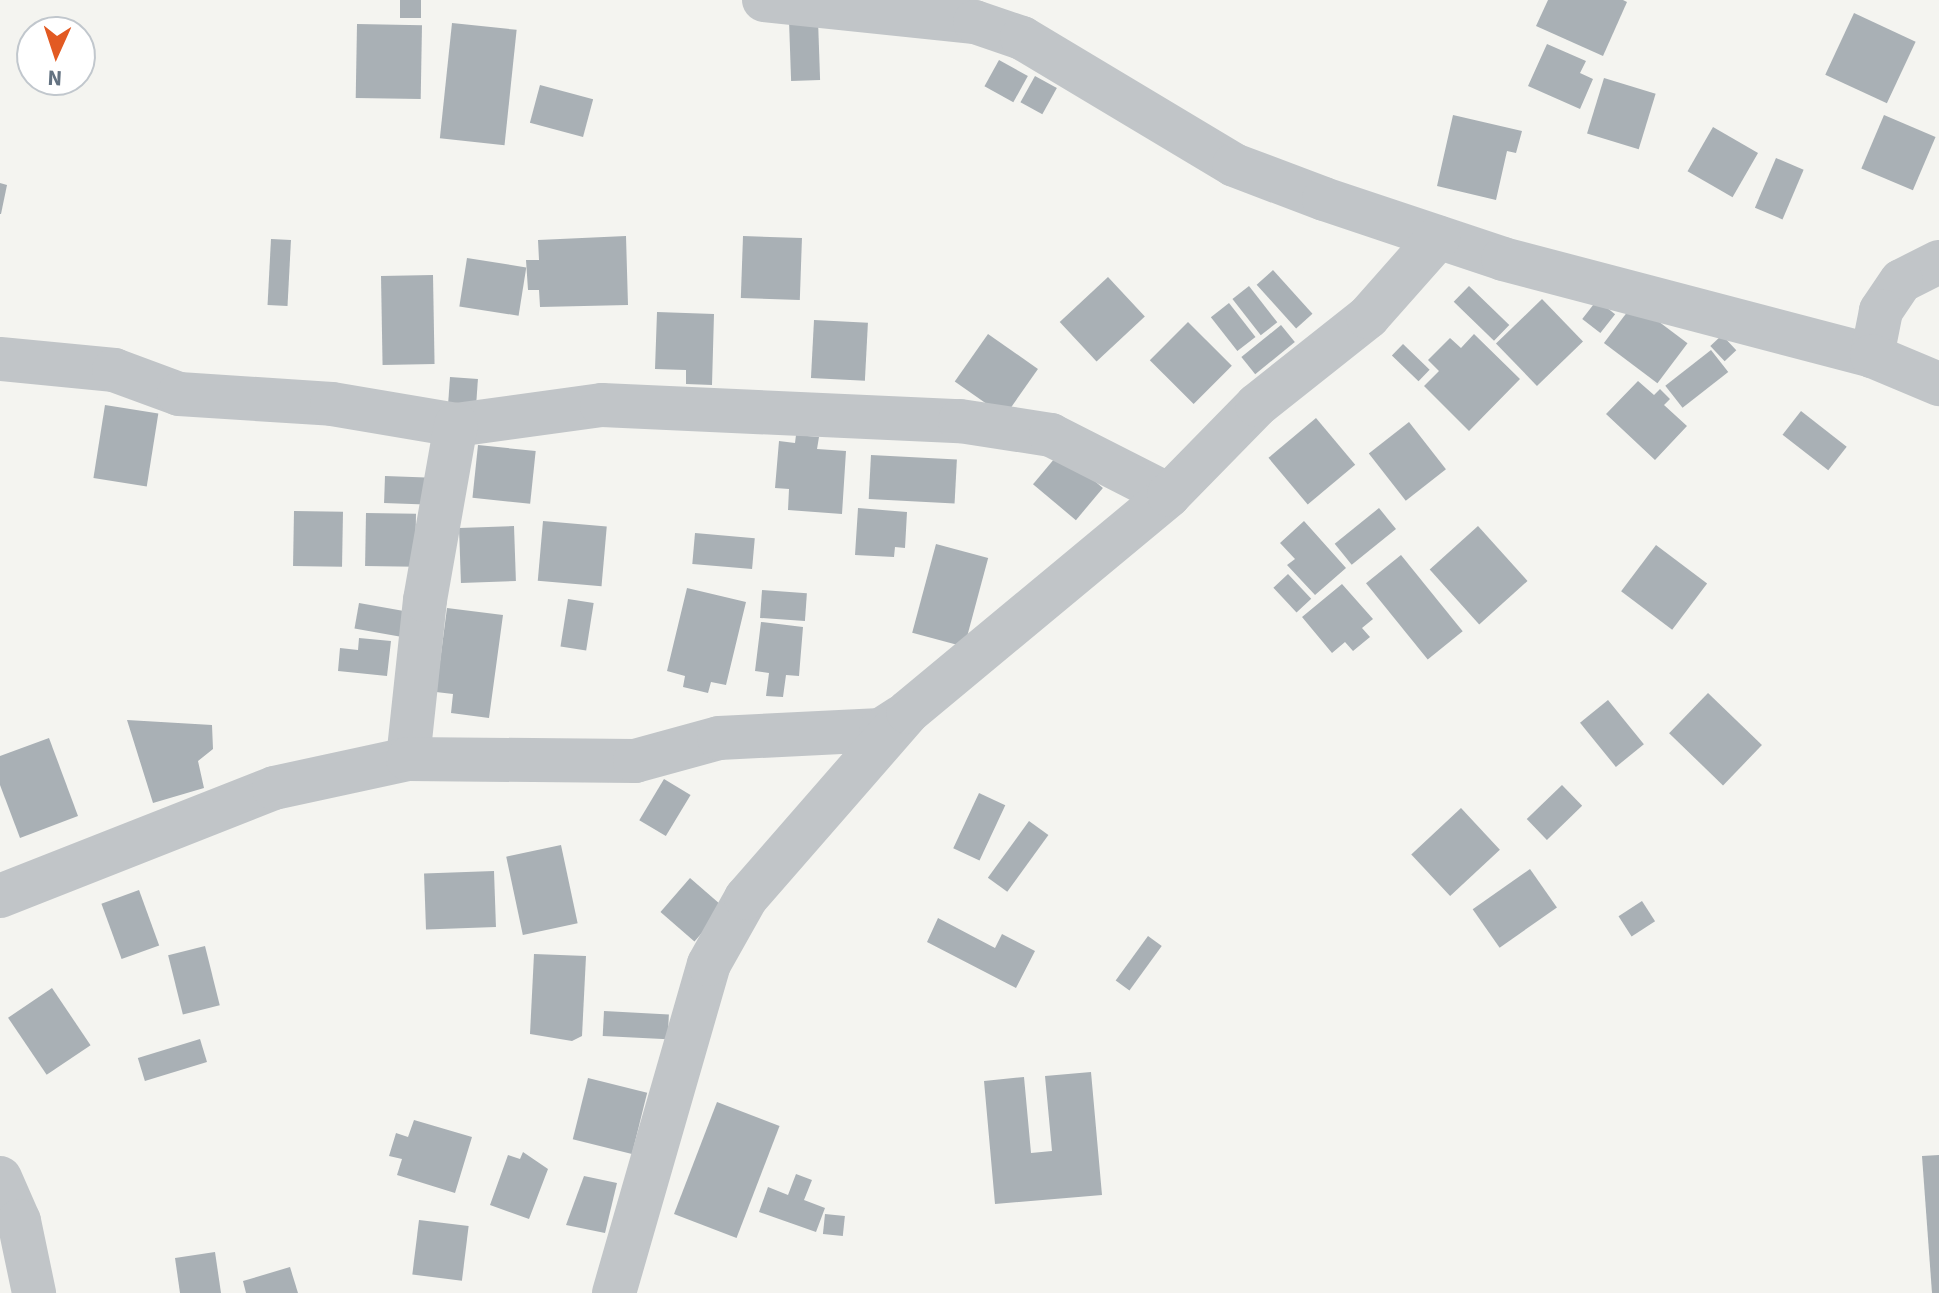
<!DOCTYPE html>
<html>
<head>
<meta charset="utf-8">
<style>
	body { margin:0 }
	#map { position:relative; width:1939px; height:1293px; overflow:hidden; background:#f4f4f0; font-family:"Source Sans 3",sans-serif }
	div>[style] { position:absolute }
	.building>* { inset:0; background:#a9b0b5; transform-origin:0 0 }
	.minor>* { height:44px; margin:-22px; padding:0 22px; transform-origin:22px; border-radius:22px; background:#c1c5c8 }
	span { translate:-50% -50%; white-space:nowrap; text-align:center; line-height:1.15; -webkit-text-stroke:8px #fff; paint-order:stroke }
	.north { position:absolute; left:16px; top:16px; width:80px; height:80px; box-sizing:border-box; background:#fff; border:2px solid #c1c7cd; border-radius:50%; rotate:183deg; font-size:22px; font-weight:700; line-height:32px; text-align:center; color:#637281 }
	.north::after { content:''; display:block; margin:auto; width:28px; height:36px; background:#e25a22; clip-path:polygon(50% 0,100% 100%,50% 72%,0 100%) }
</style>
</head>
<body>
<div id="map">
	<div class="building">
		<i style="left:400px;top:0;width:21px;height:18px"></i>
		<i style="clip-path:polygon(1548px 0,1623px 0,1627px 2px,1603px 56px,1536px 26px)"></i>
		<i style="left:1854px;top:13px;width:68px;height:68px;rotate:25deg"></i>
		<i style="left:818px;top:20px;width:60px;height:29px;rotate:88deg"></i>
		<i style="left:452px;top:23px;width:65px;height:116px;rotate:6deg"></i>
		<i style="left:357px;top:24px;width:65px;height:74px;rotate:1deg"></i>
		<i style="clip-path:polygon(1547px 44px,1586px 61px,1580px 73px,1593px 79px,1580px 109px,1528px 86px)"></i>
		<i style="left:999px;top:60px;width:33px;height:30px;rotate:29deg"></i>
		<i style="left:1035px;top:76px;width:25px;height:30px;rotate:29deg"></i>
		<i style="left:1604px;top:78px;width:54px;height:58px;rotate:17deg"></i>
		<i style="left:540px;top:85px;width:55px;height:39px;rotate:15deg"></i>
		<i style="clip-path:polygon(1453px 115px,1522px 131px,1516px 153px,1507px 151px,1496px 200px,1437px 186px)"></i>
		<i style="left:1884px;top:115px;width:56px;height:58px;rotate:23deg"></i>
		<i style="left:1713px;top:127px;width:52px;height:51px;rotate:30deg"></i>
		<i style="left:1776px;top:158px;width:30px;height:54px;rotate:23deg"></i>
		<i style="clip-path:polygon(0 183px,7px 185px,1px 214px,0 214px)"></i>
		<i style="clip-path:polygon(626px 236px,628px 305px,540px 307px,539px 290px,528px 290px,526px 260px,539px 260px,538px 240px)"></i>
		<i style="left:743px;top:236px;width:59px;height:62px;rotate:2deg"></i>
		<i style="left:271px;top:239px;width:20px;height:66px;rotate:3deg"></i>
		<i style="left:467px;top:258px;width:60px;height:49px;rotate:9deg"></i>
		<i style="left:1273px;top:270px;width:59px;height:22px;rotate:48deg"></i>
		<i style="left:433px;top:275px;width:89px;height:52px;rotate:89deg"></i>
		<i style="left:1108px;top:277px;width:54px;height:66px;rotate:47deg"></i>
		<i style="left:1249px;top:286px;width:46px;height:21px;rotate:52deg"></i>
		<i style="left:1469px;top:286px;width:56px;height:22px;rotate:44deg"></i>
		<i style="left:1542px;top:299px;width:59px;height:64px;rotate:46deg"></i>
		<i style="left:1597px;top:300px;width:23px;height:24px;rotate:38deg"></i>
		<i style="left:1229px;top:303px;width:43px;height:23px;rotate:52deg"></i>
		<i style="left:1634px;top:303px;width:67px;height:50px;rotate:37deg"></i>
		<i style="clip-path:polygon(657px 312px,714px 314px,712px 385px,686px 384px,686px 370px,655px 369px)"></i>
		<i style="left:814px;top:320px;width:54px;height:58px;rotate:3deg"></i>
		<i style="left:1188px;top:322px;width:62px;height:54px;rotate:45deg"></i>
		<i style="left:1281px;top:325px;width:22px;height:51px;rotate:51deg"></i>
		<i style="left:988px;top:334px;width:61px;height:58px;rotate:35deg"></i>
		<i style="clip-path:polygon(1474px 334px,1520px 379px,1469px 431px,1424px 386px,1439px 371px,1428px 360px,1450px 338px,1461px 348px)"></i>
		<i style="left:1722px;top:335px;width:21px;height:16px;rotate:47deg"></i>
		<i style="left:1403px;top:344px;width:37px;height:16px;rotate:44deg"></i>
		<i style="left:1711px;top:350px;width:28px;height:58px;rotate:52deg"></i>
		<i style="left:450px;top:377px;width:28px;height:26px;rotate:4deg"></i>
		<i style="clip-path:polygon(1638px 381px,1654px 395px,1660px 389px,1670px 399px,1664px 405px,1687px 426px,1655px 460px,1606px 414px)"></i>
		<i style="left:105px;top:405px;width:54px;height:74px;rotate:9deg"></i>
		<i style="left:1801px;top:411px;width:58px;height:30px;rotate:38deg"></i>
		<i style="left:1316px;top:418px;width:61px;height:62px;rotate:50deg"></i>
		<i style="left:1409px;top:422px;width:60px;height:51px;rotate:52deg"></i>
		<i style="clip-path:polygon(796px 435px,819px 437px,817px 449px,846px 451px,842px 514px,788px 510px,789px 489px,775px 488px,779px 441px,795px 443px)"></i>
		<i style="left:478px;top:445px;width:58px;height:53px;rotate:6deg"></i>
		<i style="left:1060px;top:452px;width:56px;height:42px;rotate:40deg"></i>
		<i style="left:871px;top:455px;width:86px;height:44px;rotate:3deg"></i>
		<i style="left:385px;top:476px;width:48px;height:27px;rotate:2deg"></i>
		<i style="clip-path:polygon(858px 508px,907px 512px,905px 548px,895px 547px,894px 557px,855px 555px)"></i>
		<i style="left:1379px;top:508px;width:27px;height:57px;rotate:51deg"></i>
		<i style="left:294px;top:511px;width:49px;height:55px;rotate:1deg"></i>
		<i style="left:366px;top:513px;width:50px;height:53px;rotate:1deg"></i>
		<i style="left:543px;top:521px;width:64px;height:60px;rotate:5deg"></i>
		<i style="clip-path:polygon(1304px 521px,1346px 568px,1315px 595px,1287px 565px,1295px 559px,1280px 543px)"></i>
		<i style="left:514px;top:526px;width:55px;height:55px;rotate:88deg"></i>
		<i style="left:1478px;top:526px;width:74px;height:65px;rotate:48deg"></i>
		<i style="left:695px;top:533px;width:60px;height:31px;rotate:5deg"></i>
		<i style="left:936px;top:544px;width:54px;height:92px;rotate:15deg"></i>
		<i style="left:1656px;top:545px;width:64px;height:58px;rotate:37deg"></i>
		<i style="left:1401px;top:555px;width:98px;height:45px;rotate:51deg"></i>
		<i style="left:1288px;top:574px;width:34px;height:20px;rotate:47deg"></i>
		<i style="clip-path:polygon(1342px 584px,1373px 619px,1362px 628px,1370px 637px,1353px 651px,1345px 642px,1332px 653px,1302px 617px)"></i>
		<i style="clip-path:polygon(687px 588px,746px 602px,726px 685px,711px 682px,708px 693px,683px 687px,685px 676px,667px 671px)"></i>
		<i style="left:762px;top:590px;width:45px;height:28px;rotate:4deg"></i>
		<i style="left:568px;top:599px;width:26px;height:48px;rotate:9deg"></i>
		<i style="left:359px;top:603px;width:47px;height:26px;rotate:10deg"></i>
		<i style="clip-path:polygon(447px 608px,503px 615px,489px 718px,451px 713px,453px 694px,436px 692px)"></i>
		<i style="clip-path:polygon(761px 622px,803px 627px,799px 676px,786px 675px,783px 697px,766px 696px,769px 673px,755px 671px)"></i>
		<i style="clip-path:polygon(359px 638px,391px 641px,387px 676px,338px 671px,340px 648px,358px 650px)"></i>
		<i style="left:1708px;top:693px;width:75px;height:56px;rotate:44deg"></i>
		<i style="left:1608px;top:700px;width:57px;height:36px;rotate:51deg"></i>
		<i style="clip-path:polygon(127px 720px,212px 725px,213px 749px,198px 761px,204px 788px,153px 803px)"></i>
		<i style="clip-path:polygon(49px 738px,78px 816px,20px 838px,0 785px,0 756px)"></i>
		<i style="left:664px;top:779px;width:31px;height:48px;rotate:31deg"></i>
		<i style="left:1562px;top:785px;width:29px;height:49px;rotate:46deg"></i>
		<i style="left:979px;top:793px;width:29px;height:61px;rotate:25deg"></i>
		<i style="left:1461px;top:808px;width:57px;height:68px;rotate:47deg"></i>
		<i style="left:1029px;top:821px;width:24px;height:70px;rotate:36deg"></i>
		<i style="left:561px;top:845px;width:80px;height:56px;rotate:78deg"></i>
		<i style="left:1530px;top:869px;width:47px;height:70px;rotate:55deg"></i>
		<i style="left:494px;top:871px;width:56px;height:70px;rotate:88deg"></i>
		<i style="left:690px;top:878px;width:45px;height:45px;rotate:41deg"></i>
		<i style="left:139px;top:890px;width:59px;height:40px;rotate:70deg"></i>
		<i style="left:1642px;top:901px;width:24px;height:28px;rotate:57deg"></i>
		<i style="clip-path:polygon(938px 918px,995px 948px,1002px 934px,1035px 951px,1016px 988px,927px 942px)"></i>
		<i style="left:1148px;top:936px;width:17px;height:55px;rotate:36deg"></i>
		<i style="left:205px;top:946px;width:61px;height:38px;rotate:76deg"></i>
		<i style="clip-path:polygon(534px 954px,586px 956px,582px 1036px,572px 1041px,530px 1034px)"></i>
		<i style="left:52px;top:988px;width:69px;height:53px;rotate:56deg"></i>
		<i style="left:604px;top:1011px;width:65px;height:25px;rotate:3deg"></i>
		<i style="left:200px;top:1039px;width:24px;height:65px;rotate:73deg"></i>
		<i style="clip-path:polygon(1091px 1072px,1102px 1195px,995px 1204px,984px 1081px,1024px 1077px,1031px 1153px,1052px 1151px,1045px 1076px)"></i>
		<i style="left:588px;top:1078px;width:61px;height:63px;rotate:14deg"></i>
		<i style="left:717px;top:1102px;width:67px;height:120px;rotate:21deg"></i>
		<i style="clip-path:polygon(414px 1120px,472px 1137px,455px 1193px,397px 1175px,402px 1159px,389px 1156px,396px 1133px,408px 1137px)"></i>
		<i style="clip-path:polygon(523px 1152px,548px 1169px,529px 1219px,490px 1205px,508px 1155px,520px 1159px)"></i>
		<i style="clip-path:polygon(1939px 1155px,1939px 1293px,1932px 1293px,1922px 1156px)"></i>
		<i style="clip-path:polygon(796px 1174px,812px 1180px,804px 1200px,825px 1208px,816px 1232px,759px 1212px,768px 1187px,788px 1195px)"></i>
		<i style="clip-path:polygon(584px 1176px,617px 1183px,605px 1233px,566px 1225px)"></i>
		<i style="left:825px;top:1214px;width:20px;height:20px;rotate:6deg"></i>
		<i style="left:419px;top:1220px;width:50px;height:55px;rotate:7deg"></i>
		<i style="clip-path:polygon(215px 1252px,221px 1293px,180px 1293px,175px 1258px)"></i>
		<i style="clip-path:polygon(290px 1267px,298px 1293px,246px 1293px,243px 1281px)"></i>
	</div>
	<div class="minor">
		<i style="left:764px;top:0;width:212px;rotate:6deg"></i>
		<i style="left:975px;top:22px;width:50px;rotate:18.8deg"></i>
		<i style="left:1022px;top:38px;width:247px;rotate:30.9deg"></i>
		<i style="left:1234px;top:165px;width:96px;rotate:20.7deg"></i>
		<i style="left:1324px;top:199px;width:189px;rotate:18.5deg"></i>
		<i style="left:1503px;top:259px;width:382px;rotate:14.7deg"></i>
		<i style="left:1939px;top:262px;width:42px;rotate:153.4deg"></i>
		<i style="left:1901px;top:281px;width:36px;rotate:124deg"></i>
		<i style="left:1881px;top:311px;width:46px;rotate:101.3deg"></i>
		<i style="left:1872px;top:356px;width:73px;rotate:22.7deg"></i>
		<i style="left:0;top:359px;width:115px;rotate:5.5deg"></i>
		<i style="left:114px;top:370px;width:69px;rotate:20.3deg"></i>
		<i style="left:179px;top:394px;width:153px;rotate:3.7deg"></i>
		<i style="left:332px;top:404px;width:126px;rotate:9.6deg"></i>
		<i style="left:456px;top:425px;width:147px;rotate:-7.8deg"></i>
		<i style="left:602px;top:405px;width:358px;rotate:2.6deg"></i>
		<i style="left:960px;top:421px;width:92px;rotate:8.7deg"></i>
		<i style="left:1051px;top:435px;width:132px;rotate:27deg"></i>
		<i style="left:408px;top:759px;width:160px;rotate:-83.9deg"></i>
		<i style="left:425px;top:600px;width:178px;rotate:-80deg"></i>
		<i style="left:0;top:896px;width:295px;rotate:-21.5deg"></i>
		<i style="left:274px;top:788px;width:137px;rotate:-12.2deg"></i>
		<i style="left:408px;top:759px;width:227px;rotate:0.5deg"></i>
		<i style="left:635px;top:761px;width:87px;rotate:-15.3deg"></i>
		<i style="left:719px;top:738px;width:162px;rotate:-2.8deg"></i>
		<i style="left:881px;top:730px;width:24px;rotate:-33deg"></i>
		<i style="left:0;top:1178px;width:47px;rotate:66.2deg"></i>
		<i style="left:19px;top:1221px;width:74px;rotate:78.2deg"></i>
		<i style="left:614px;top:1293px;width:342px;rotate:-73.9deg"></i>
		<i style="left:709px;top:964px;width:76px;rotate:-60.7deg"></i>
		<i style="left:746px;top:898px;width:247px;rotate:-48.9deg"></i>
		<i style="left:908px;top:712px;width:339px;rotate:-39.7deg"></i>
		<i style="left:1169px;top:495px;width:126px;rotate:-45.6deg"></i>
		<i style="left:1257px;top:405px;width:142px;rotate:-38.4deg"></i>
		<i style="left:1368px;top:317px;width:106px;rotate:-48.5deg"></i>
	</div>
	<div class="north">N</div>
</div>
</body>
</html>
